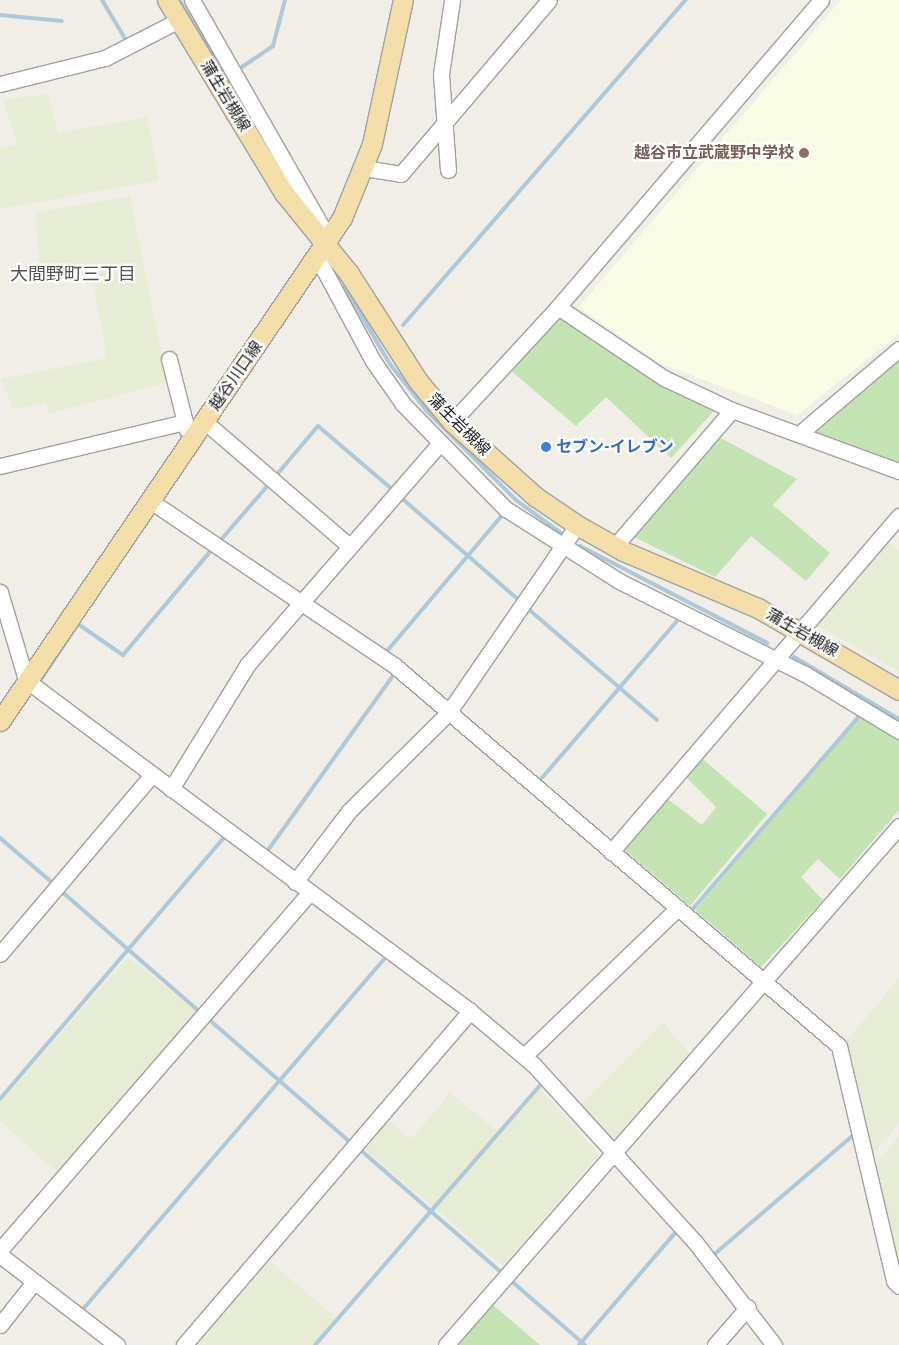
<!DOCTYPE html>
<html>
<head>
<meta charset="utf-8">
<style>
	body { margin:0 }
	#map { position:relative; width:899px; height:1345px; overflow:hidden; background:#f0eee7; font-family:"Roboto Condensed","Noto Sans JP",sans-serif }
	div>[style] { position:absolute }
	.education>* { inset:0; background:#f8fce4 }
	.farmland>* { inset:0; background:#e7ecd5 }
	.grass>* { inset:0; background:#c3e4b2 }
	.stream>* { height:4px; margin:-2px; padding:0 2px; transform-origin:2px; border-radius:2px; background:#acc8d9 }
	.roads { filter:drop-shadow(1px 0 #a1a1a1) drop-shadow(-1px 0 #a1a1a1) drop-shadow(0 1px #a1a1a1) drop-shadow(0 -1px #a1a1a1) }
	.minor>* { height:15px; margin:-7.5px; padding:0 7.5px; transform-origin:7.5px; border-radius:7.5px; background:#fff }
	.major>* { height:19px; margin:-9.5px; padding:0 9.5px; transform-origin:9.5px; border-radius:9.5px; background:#f3dea9 }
	.dots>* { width:14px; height:14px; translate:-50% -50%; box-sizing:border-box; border:2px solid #fff; border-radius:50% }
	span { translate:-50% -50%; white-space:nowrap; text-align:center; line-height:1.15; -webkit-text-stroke:4.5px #fff; paint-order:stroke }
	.street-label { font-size:16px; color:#202020 }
	.education-label { font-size:16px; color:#785e54; font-weight:700 }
	.right { translate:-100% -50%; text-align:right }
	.shop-label { font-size:16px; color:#366cbe; font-weight:700 }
	.left { translate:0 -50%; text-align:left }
	.neighbourhood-label { font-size:18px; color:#535353 }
</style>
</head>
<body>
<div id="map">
	<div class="education">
		<i style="clip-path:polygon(841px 0,899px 0,899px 334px,797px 415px,659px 363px,579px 307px)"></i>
	</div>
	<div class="farmland">
		<i style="clip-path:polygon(48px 94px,58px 133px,147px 117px,159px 180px,0 209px,0 149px,18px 145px,3px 100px)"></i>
		<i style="clip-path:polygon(130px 196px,167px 382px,49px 414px,46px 403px,13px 409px,1px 379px,107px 358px,93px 281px,41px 278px,35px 213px)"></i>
		<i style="clip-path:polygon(889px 542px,899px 550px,899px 671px,816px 625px)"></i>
		<i style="clip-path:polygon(128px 957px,197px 1012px,59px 1174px,0 1121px,0 1103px)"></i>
		<i style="clip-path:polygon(899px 978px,899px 1123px,872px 1155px,844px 1044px)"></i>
		<i style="clip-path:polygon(663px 1023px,691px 1055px,620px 1140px,611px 1139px,581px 1105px)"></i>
		<i style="clip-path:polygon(538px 1087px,599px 1155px,503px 1266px,366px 1150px,388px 1120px,411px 1139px,450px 1093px,499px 1132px)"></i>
		<i style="clip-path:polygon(899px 1137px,899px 1280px,875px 1165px)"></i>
		<i style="clip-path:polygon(269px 1261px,339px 1320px,317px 1345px,196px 1345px)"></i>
	</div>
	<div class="grass">
		<i style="clip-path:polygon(559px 313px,708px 402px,713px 412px,671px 458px,606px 397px,576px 426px,510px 370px)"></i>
		<i style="clip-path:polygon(899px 361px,899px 465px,814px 434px)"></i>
		<i style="clip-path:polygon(717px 436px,797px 479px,773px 505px,830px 553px,806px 581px,751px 536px,715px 577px,632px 536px)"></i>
		<i style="clip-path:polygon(863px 713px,899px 736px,899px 810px,840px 879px,818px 859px,801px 877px,823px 900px,761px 967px,695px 910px)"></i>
		<i style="clip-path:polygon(699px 756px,767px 814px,690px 906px,621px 847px,665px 797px,702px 825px,716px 807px,684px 775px)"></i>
		<i style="clip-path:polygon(493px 1305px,540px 1345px,459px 1345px)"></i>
	</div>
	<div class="stream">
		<i style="left:102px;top:0;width:49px;rotate:59.2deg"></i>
		<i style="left:179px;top:0;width:75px;rotate:58.6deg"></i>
		<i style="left:0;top:15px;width:62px;rotate:5.5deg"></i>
		<i style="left:239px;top:69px;width:41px;rotate:-34.1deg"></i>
		<i style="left:273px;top:46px;width:48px;rotate:-75.4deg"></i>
		<i style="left:344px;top:286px;width:91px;rotate:59.5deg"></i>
		<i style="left:390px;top:364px;width:60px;rotate:51.8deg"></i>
		<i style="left:427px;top:411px;width:126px;rotate:45deg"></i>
		<i style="left:516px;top:500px;width:56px;rotate:36.3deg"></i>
		<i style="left:403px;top:325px;width:431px;rotate:-49deg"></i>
		<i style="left:274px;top:478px;width:68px;rotate:-49.8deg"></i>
		<i style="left:318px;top:426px;width:99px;rotate:40.5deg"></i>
		<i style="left:398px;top:495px;width:163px;rotate:41deg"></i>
		<i style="left:219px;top:542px;width:78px;rotate:-49.2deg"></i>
		<i style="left:580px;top:546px;width:211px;rotate:27.4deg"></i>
		<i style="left:526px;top:607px;width:173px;rotate:40.8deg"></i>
		<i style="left:387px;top:651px;width:182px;rotate:-49.7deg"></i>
		<i style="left:794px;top:657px;width:122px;rotate:30.6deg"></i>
		<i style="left:38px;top:684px;width:72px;rotate:-56.3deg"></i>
		<i style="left:78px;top:624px;width:55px;rotate:34.6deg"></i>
		<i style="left:123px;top:655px;width:141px;rotate:-49.9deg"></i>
		<i style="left:541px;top:779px;width:215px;rotate:-49.3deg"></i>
		<i style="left:0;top:838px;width:72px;rotate:40.5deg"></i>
		<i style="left:266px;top:853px;width:220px;rotate:-54.4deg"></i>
		<i style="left:60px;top:890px;width:186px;rotate:41.1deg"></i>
		<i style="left:691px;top:911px;width:260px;rotate:-49.2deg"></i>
		<i style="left:205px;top:1016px;width:194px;rotate:41deg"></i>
		<i style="left:0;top:1099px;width:343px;rotate:-49.4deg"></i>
		<i style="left:357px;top:1147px;width:194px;rotate:41deg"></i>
		<i style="left:711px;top:1257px;width:186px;rotate:-40.6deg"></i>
		<i style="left:508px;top:1278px;width:102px;rotate:41deg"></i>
		<i style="left:84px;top:1308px;width:460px;rotate:-49.3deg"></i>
		<i style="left:315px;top:1345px;width:345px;rotate:-49.1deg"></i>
		<i style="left:579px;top:1345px;width:148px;rotate:-49.4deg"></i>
	</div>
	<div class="roads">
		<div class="minor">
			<i style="left:192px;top:0;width:275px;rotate:60.2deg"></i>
			<i style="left:0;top:84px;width:108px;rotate:-13.9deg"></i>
			<i style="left:105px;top:58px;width:83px;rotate:-27.2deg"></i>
			<i style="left:364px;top:168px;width:37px;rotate:9deg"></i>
			<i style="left:401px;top:174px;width:228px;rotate:-49.6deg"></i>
			<i style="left:448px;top:170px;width:96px;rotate:-94.2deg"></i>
			<i style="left:441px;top:74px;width:75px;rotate:-81.5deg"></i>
			<i style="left:317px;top:257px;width:118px;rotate:61.7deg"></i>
			<i style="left:373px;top:361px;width:52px;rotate:55.1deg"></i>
			<i style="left:403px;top:404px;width:147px;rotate:45.6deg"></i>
			<i style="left:506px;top:509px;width:134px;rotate:32.5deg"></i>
			<i style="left:619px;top:581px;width:208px;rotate:26.6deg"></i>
			<i style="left:805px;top:674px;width:110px;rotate:31.2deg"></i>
			<i style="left:558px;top:307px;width:128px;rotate:33.8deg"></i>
			<i style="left:664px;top:378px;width:75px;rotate:25.2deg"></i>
			<i style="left:732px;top:410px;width:178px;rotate:20.1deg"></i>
			<i style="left:169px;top:359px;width:73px;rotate:75.8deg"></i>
			<i style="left:204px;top:421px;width:190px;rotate:40.7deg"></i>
			<i style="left:452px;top:422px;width:156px;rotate:-47.3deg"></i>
			<i style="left:558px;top:307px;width:404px;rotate:-49.4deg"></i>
			<i style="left:799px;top:434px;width:131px;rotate:-40.4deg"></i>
			<i style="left:0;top:466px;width:190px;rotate:-13.4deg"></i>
			<i style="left:149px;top:500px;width:297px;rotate:34deg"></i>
			<i style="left:395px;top:666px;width:584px;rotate:40.56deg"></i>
			<i style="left:839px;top:1046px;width:241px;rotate:76.8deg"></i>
			<i style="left:894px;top:1281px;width:7px;rotate:45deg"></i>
			<i style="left:615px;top:546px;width:179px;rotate:-49.3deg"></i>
			<i style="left:0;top:592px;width:92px;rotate:73.5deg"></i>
			<i style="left:26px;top:680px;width:554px;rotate:36.7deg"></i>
			<i style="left:470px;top:1011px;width:82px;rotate:40.1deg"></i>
			<i style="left:533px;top:1064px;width:241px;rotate:47.7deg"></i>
			<i style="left:695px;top:1242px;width:130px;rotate:52.5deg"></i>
			<i style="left:171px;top:789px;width:147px;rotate:-58.4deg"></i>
			<i style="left:248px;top:664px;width:293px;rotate:-49deg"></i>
			<i style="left:611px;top:852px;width:443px;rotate:-49.4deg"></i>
			<i style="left:295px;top:882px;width:89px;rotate:-52.7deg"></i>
			<i style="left:349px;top:811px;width:139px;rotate:-44.7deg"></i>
			<i style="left:448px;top:713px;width:228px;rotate:-55.5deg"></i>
			<i style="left:0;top:954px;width:235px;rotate:-49.7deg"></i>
			<i style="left:524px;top:1056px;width:214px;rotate:-43.9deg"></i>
			<i style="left:0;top:1250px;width:472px;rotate:-49.1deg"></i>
			<i style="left:0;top:1255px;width:148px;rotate:37.6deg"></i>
			<i style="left:0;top:1325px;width:55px;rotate:-51.7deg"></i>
			<i style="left:184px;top:1345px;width:440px;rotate:-49.4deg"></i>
			<i style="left:446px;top:1345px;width:689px;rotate:-48.88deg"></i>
			<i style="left:715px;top:1345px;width:50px;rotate:-49deg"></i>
		</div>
		<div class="major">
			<i style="left:167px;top:0;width:226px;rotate:58.8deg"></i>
			<i style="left:284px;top:193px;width:102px;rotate:51deg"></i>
			<i style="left:348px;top:272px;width:130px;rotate:57.3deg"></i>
			<i style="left:418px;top:381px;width:53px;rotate:50.3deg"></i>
			<i style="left:452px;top:422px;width:113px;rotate:41.8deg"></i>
			<i style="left:536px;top:497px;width:50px;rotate:34.3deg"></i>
			<i style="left:577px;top:525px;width:53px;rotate:29.5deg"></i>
			<i style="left:623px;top:551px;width:147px;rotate:22.9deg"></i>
			<i style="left:758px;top:608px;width:163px;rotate:30.2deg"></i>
			<i style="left:0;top:721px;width:608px;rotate:-55.79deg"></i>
			<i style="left:342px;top:218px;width:80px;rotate:-67.9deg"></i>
			<i style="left:372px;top:144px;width:147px;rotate:-77.9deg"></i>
		</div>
	</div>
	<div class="dots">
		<i style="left:804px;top:153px;background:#8d6e63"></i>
		<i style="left:546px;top:447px;background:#3f7fe0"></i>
	</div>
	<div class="street-label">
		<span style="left:225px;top:96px;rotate:59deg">蒲生岩槻線</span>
		<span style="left:236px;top:376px;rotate:-55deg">越谷川口線</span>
		<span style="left:459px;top:425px;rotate:45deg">蒲生岩槻線</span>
		<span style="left:802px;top:633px;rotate:30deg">蒲生岩槻線</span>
	</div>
	<div class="education-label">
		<span class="right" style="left:794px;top:153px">越谷市立武蔵野中学校</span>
	</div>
	<div class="shop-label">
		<span class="left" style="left:556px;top:447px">セブン-イレブン</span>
	</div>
	<div class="neighbourhood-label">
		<span style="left:73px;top:274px">大間野町三丁目</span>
	</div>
</div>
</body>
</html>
